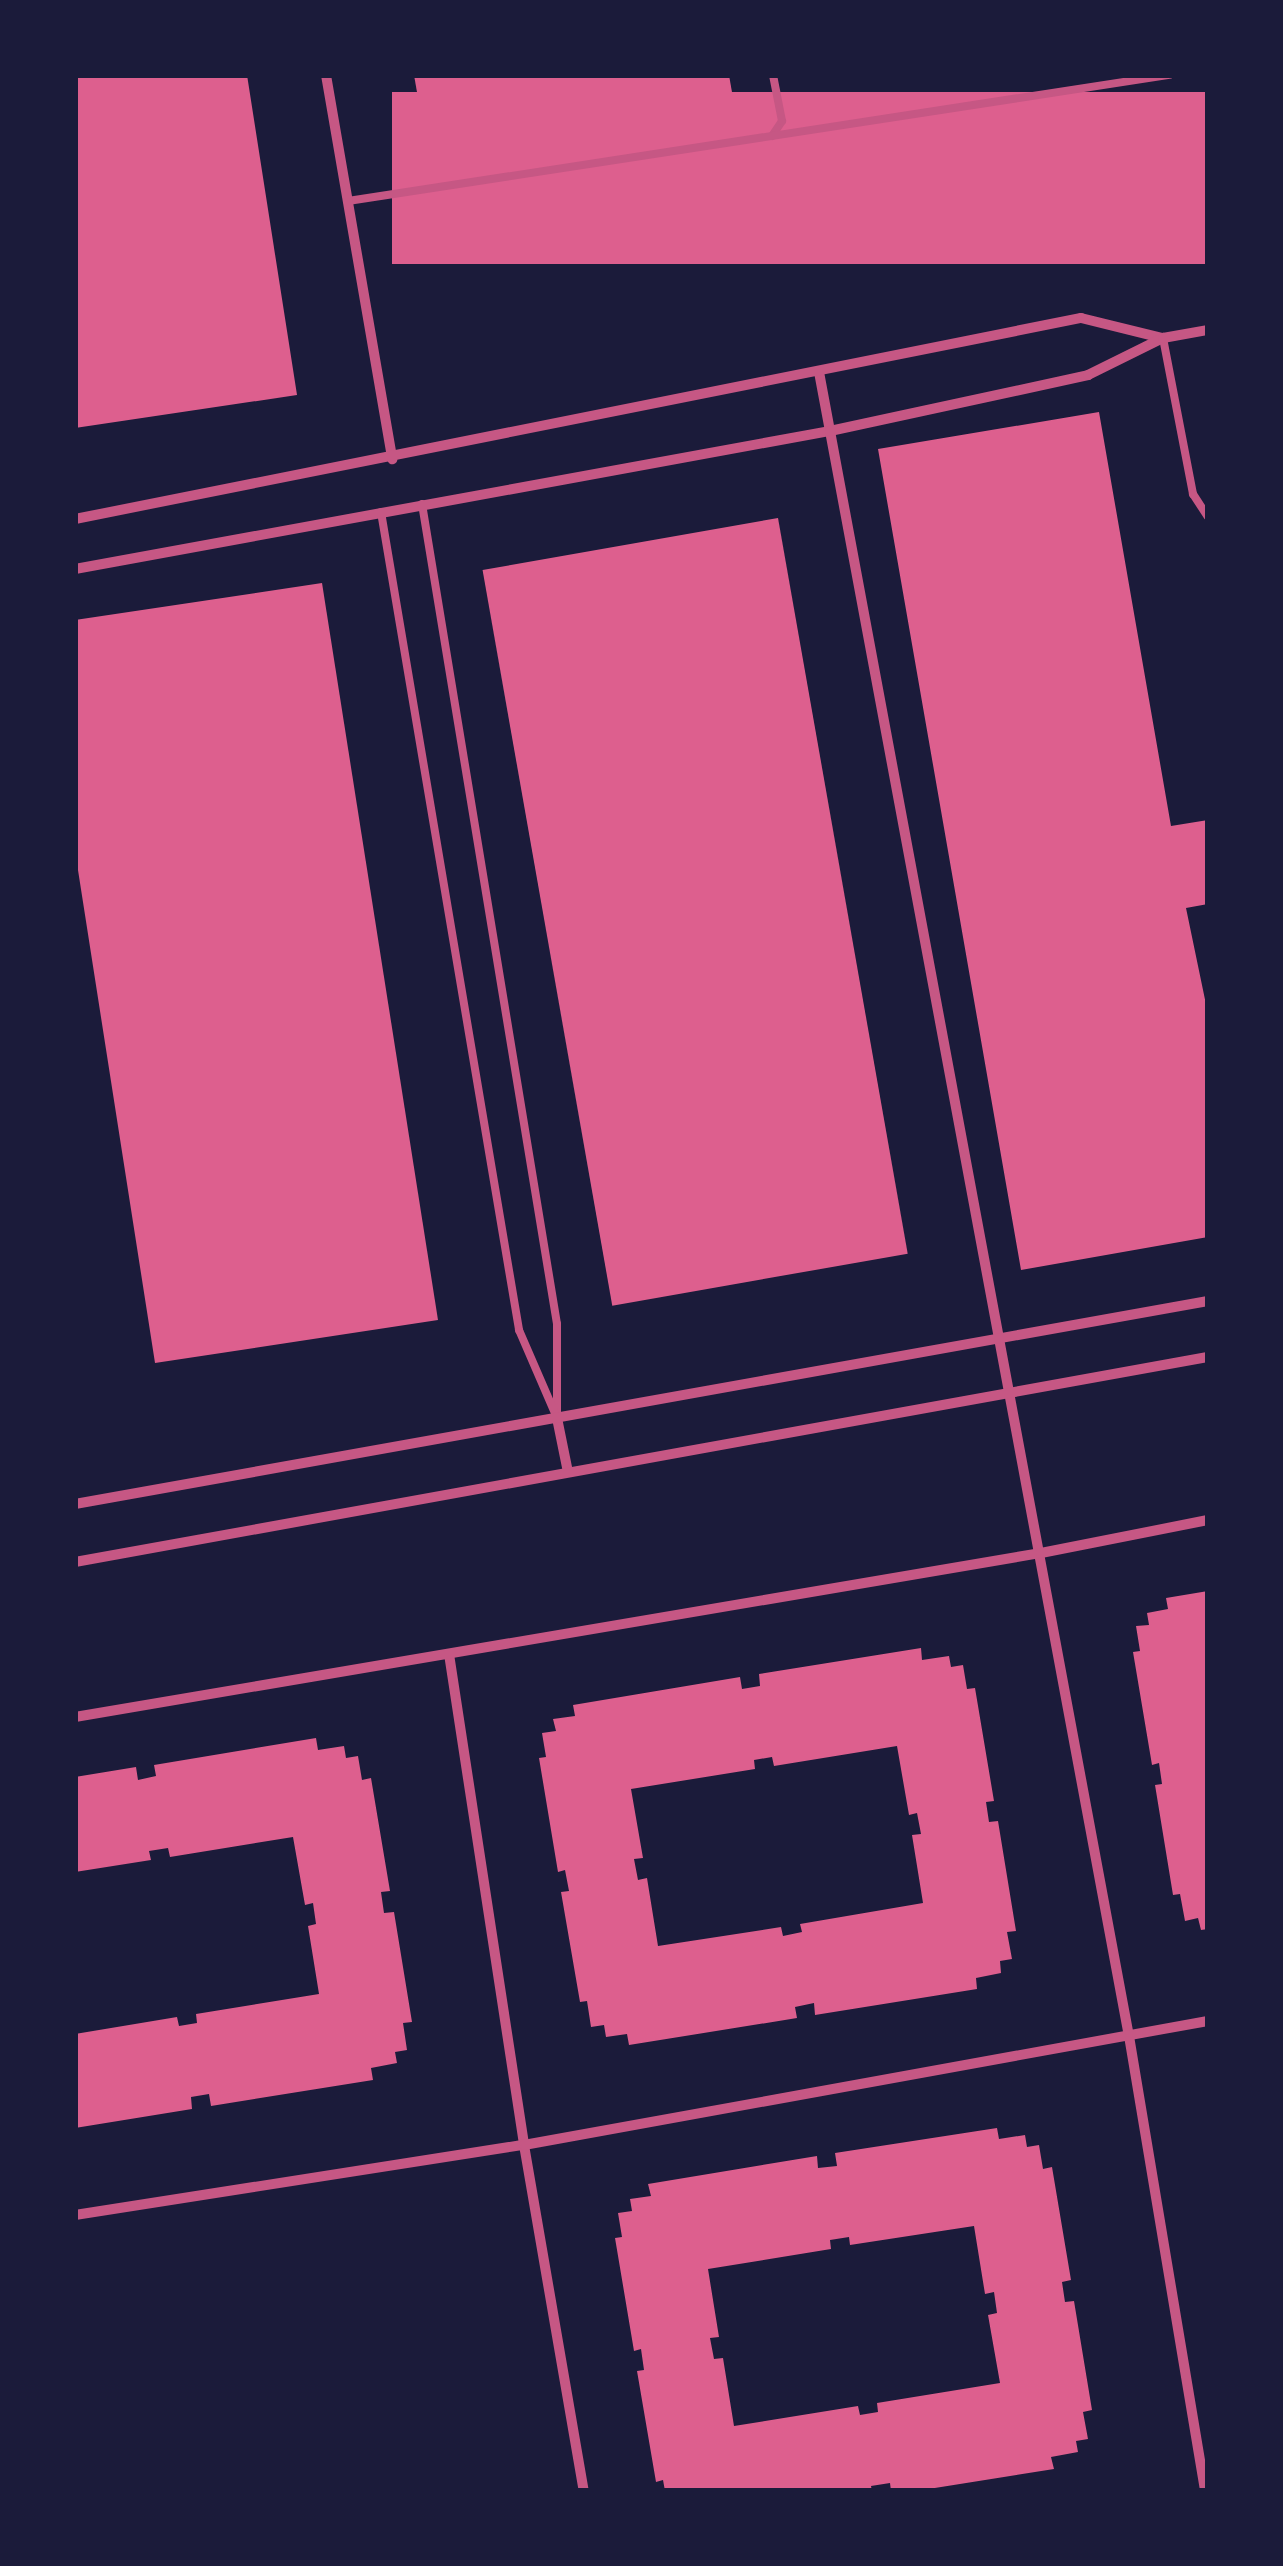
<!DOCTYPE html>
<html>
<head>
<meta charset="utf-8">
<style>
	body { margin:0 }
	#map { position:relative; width:1283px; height:2566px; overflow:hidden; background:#1b1b3a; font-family:"Exo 2",sans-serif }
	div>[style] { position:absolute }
	.building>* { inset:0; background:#dd5f8e; transform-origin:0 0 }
	.service>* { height:8px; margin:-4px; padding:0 4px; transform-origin:4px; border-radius:4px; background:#c65784 }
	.minor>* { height:10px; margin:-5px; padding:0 5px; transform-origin:5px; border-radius:5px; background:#c65784 }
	span { translate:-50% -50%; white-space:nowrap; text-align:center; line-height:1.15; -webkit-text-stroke:9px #1b1b3a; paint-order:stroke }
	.frame { position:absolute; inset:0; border:78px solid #1b1b3a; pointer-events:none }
</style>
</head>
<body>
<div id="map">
	<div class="building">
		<i style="clip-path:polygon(75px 75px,247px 75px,297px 395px,75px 428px)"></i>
		<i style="clip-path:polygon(414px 75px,729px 75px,737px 121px,431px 172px)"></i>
		<i style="left:1208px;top:92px;width:172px;height:816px;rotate:90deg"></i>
		<i style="clip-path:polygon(1099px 412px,1171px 826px,1208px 820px,1208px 904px,1186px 908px,1208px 1014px,1208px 1237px,1021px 1270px,878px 449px)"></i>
		<i style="left:778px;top:518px;width:747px;height:300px;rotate:80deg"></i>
		<i style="clip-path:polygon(322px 583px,438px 1320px,155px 1363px,75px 851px,75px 620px)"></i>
		<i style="clip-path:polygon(1208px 1591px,1208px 1929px,1201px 1930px,1198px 1918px,1185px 1921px,1180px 1894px,1173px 1895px,1155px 1785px,1162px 1784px,1159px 1763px,1152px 1765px,1133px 1652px,1140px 1651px,1136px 1626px,1149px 1625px,1147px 1613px,1168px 1609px,1166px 1598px)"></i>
		<i style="clip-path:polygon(evenodd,921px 1648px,922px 1660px,949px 1656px,951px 1667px,963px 1665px,967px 1689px,975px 1688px,994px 1801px,986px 1802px,989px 1822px,998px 1821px,1016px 1931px,1007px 1932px,1012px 1959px,1000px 1961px,1001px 1973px,976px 1978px,977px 1989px,815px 2015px,814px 2003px,795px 2007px,797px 2018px,629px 2045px,627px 2034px,606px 2037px,604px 2025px,591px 2027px,587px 2001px,580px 2002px,561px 1892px,569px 1891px,565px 1870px,558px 1872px,539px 1758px,546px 1757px,542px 1733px,556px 1731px,553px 1719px,575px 1716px,573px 1705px,740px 1677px,742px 1689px,760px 1686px,759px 1674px,921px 1648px,897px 1746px,909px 1815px,917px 1813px,921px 1834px,912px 1835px,923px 1903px,800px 1924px,802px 1932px,783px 1936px,781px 1927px,658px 1946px,647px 1878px,638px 1880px,634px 1859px,643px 1858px,631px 1789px,755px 1769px,754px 1760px,772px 1757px,774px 1766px,897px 1746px)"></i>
		<i style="clip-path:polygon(316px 1738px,318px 1750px,344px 1746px,346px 1758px,358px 1756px,362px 1780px,371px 1778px,390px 1891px,381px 1892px,384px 1913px,394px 1912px,412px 2022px,403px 2023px,407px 2050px,395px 2052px,397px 2063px,371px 2068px,373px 2080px,211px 2106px,209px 2094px,191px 2097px,192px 2109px,75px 2128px,75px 2034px,177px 2017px,179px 2026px,197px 2023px,196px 2014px,319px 1994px,308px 1926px,316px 1924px,313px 1903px,305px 1905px,293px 1837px,170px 1857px,168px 1848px,149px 1851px,151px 1860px,75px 1872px,75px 1777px,136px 1767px,138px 1780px,156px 1776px,154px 1765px)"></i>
		<i style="clip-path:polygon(evenodd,997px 2128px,999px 2139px,1025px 2135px,1027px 2147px,1039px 2145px,1043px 2169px,1052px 2167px,1071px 2280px,1062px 2282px,1065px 2302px,1074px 2301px,1092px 2410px,1083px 2412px,1088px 2439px,1076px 2441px,1078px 2452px,1051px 2457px,1054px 2469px,916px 2491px,891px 2491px,890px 2483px,871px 2486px,872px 2491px,665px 2491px,663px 2480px,656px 2482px,637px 2371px,644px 2370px,641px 2349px,634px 2351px,615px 2238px,622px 2237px,618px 2213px,632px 2211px,630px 2199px,651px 2196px,648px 2184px,817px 2156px,818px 2168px,837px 2166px,835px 2153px,997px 2128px,974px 2226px,985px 2294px,994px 2292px,997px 2313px,988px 2315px,1000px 2383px,877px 2403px,878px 2412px,860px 2415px,858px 2406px,734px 2426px,723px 2358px,714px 2359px,710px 2338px,719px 2337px,708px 2269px,831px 2249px,830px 2240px,849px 2237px,850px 2245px,974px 2226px)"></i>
	</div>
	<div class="service">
		<i style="left:772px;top:136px;width:18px;rotate:-56deg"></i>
		<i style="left:782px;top:121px;width:47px;rotate:-101.1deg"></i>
		<i style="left:348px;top:201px;width:831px;rotate:-8.73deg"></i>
		<i style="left:1163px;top:338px;width:159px;rotate:79.1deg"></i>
		<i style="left:1193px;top:494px;width:27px;rotate:57deg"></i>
		<i style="left:422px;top:504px;width:831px;rotate:80.65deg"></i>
		<i style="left:557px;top:1324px;width:90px;rotate:90deg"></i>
		<i style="left:381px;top:512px;width:830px;rotate:80.42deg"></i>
		<i style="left:519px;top:1330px;width:96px;rotate:66.6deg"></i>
	</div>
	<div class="minor">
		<i style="left:326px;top:75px;width:390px;rotate:80.2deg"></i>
		<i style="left:819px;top:372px;width:1693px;rotate:79.45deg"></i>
		<i style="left:1129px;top:2036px;width:461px;rotate:80.5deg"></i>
		<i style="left:75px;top:519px;width:1026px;rotate:-11.3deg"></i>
		<i style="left:1081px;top:318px;width:83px;rotate:13.9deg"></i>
		<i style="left:75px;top:569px;width:768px;rotate:-10.36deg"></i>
		<i style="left:830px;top:431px;width:264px;rotate:-12.2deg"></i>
		<i style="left:1088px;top:375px;width:84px;rotate:-26.3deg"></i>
		<i style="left:1163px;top:338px;width:46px;rotate:-10.1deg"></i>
		<i style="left:557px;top:1418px;width:55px;rotate:78.5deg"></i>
		<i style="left:75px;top:1504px;width:1151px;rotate:-10.16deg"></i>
		<i style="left:75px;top:1562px;width:1151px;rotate:-10.26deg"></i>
		<i style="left:449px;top:1654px;width:497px;rotate:81.3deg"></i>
		<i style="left:524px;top:2145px;width:351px;rotate:80.2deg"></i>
		<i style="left:75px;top:1717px;width:980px;rotate:-9.64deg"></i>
		<i style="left:1041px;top:1553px;width:170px;rotate:-11.2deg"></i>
		<i style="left:75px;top:2215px;width:454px;rotate:-8.9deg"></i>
		<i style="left:524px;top:2145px;width:695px;rotate:-10.28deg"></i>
	</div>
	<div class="frame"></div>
</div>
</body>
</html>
